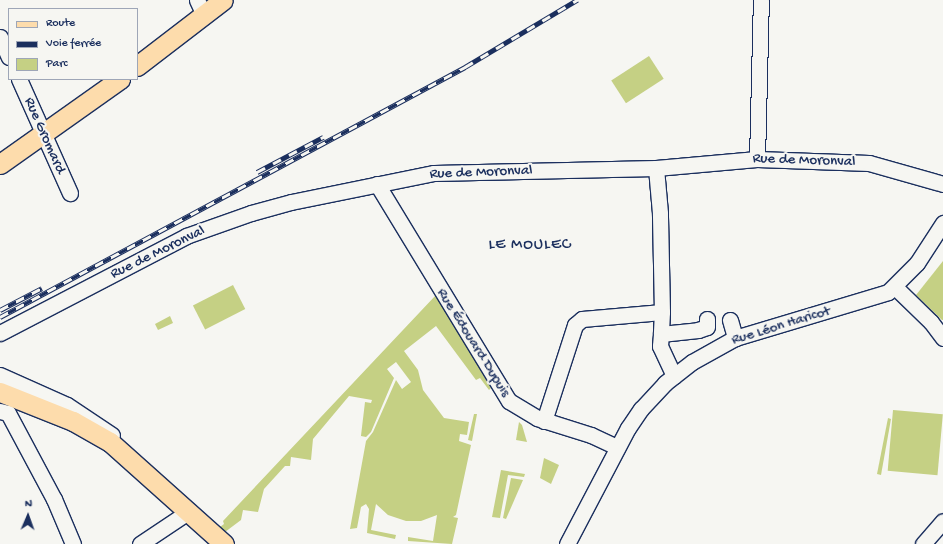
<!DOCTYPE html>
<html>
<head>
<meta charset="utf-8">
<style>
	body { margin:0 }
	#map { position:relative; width:943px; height:544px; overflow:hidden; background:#f6f6f2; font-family:"Gochi Hand",sans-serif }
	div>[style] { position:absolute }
	.green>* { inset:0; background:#c5d084; transform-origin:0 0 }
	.roads { filter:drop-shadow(1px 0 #1b2f5e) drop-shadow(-1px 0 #1b2f5e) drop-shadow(0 1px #1b2f5e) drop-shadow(0 -1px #1b2f5e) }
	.minor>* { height:15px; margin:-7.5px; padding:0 7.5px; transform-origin:7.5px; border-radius:7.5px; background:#f6f6f2 }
	.major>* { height:19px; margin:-9.5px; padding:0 9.5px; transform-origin:9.5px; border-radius:9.5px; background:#fddcac }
	.rail>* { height:4.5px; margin-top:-2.25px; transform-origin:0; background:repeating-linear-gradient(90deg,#f6f6f2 0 9px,#1b2f5e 0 18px); box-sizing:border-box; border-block:1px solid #1b2f5e }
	span { translate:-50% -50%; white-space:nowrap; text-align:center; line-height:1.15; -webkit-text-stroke:4px #f6f6f2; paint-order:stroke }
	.street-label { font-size:15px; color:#1b2f5e }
	.neighbourhood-label { font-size:16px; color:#1b2f5e; letter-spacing:1px }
	.legend { position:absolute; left:8px; top:8px; width:130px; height:72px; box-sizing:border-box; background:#f6f6f2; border:1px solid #9ea6b7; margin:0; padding:5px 7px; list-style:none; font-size:12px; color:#1b2f5e }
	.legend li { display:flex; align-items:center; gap:8px; height:20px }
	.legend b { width:20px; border:1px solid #9ea6b7 }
	.north { position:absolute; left:8px; top:496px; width:40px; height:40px; -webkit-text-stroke:3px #f6f6f2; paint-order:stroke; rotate:2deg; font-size:11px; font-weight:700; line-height:16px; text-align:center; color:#1b2f5e }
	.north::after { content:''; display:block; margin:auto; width:14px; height:18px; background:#1b2f5e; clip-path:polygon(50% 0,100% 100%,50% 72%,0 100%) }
</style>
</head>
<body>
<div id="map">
	<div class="green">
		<i style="left:649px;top:56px;width:27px;height:45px;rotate:57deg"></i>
		<i style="clip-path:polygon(943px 261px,943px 320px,942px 320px,916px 295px)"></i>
		<i style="left:233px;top:285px;width:27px;height:45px;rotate:63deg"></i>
		<i style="clip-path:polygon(436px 295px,491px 388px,489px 390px,480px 378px,476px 380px,436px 326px,404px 351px,418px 370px,423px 390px,444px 418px,469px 422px,467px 435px,460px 434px,459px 441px,471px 445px,456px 515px,453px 517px,458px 518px,452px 544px,408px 541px,408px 537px,433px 541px,437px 515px,421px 521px,406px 521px,388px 515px,376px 504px,371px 530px,396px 535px,395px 539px,367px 533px,369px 509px,366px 504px,361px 507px,357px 528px,350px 529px,366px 441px,373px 432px,396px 380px,402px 389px,411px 382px,396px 362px,387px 369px,394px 378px,371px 432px,366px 437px,361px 436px,360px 444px,365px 402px,371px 403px,372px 400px,349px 396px,313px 439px,311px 460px,291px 457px,290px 466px,285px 466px,264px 489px,258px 512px,243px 510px,241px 520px,225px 532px,220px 527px,224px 524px,223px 521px)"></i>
		<i style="clip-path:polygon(170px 316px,173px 323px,158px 330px,155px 324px)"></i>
		<i style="left:893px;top:410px;width:50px;height:61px;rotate:5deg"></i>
		<i style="clip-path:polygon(474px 414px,477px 414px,472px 441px,468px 440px)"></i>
		<i style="clip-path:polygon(888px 418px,891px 419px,881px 475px,877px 474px)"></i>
		<i style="clip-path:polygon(519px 422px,522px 425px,527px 442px,516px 440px)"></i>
		<i style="clip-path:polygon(544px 458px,559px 465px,551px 484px,540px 478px)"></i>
		<i style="clip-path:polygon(501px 470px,525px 474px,524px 477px,508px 475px,500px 518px,492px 517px)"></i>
		<i style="clip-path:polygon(511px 478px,523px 480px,506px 519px,503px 518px)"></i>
	</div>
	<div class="roads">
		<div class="minor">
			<i style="left:197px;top:0;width:17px;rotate:65deg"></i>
			<i style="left:0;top:37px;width:22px;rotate:66deg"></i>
			<i style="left:19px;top:79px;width:125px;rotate:65.9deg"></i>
			<i style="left:757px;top:159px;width:159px;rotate:-88.6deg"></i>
			<i style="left:377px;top:184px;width:254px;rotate:58.7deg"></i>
			<i style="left:509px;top:401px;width:33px;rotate:31deg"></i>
			<i style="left:537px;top:418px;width:57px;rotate:17.5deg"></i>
			<i style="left:591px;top:435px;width:29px;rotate:25deg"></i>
			<i style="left:895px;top:287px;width:50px;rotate:44.2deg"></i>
			<i style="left:931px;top:322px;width:20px;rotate:53deg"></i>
			<i style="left:662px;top:312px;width:22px;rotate:93deg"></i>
			<i style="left:661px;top:334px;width:37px;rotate:-6deg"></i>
			<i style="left:698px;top:330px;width:9px;rotate:-18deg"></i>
			<i style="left:707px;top:327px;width:8px;rotate:-90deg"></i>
			<i style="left:730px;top:320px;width:19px;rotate:74deg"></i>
			<i style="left:0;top:333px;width:210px;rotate:-27.5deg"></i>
			<i style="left:186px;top:236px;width:69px;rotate:-19.5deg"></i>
			<i style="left:251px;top:213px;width:41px;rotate:-15.4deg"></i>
			<i style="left:291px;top:202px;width:146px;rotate:-11.5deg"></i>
			<i style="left:434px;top:173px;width:222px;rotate:-1.3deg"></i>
			<i style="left:656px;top:168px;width:101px;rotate:-5.1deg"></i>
			<i style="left:757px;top:159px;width:112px;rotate:2deg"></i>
			<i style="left:869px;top:163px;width:77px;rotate:15.8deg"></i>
			<i style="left:661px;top:334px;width:12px;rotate:95deg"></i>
			<i style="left:660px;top:346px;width:33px;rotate:65deg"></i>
			<i style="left:0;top:375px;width:73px;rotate:24.1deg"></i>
			<i style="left:67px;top:405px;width:54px;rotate:33.7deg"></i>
			<i style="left:0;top:411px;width:8px;rotate:14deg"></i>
			<i style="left:8px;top:413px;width:98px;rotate:61.9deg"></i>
			<i style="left:54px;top:499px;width:49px;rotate:67.1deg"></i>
			<i style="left:544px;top:421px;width:101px;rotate:-72.1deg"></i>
			<i style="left:575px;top:325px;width:9px;rotate:-41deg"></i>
			<i style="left:582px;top:319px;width:80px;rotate:-5deg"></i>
			<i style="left:662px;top:312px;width:99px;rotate:-91.2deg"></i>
			<i style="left:660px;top:213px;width:45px;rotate:-95.1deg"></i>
			<i style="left:140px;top:544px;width:58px;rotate:-33.7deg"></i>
			<i style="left:567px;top:544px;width:131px;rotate:-62.3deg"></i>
			<i style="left:628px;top:428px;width:23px;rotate:-56deg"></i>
			<i style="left:641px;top:409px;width:35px;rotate:-47deg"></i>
			<i style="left:665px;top:383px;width:34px;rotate:-38deg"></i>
			<i style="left:692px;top:362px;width:49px;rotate:-29.2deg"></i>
			<i style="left:735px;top:338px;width:160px;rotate:-16.7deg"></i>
			<i style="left:888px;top:292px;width:41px;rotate:-45deg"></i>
			<i style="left:917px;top:263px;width:48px;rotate:-57deg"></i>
			<i style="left:923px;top:544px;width:30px;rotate:-49deg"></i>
		</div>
		<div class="major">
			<i style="left:137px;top:66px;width:108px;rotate:-37.5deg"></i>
			<i style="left:0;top:164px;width:147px;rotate:-35.3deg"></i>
			<i style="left:0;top:392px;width:79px;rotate:21.7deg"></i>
			<i style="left:73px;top:421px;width:43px;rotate:29.6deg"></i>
			<i style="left:110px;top:442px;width:153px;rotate:41.8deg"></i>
		</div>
	</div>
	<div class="rail">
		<i style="left:257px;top:172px;width:75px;rotate:-27.9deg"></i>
		<i style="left:0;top:310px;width:47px;rotate:-27.6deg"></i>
		<i style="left:0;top:317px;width:528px;rotate:-28.26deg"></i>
		<i style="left:465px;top:67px;width:131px;rotate:-30.9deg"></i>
	</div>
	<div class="street-label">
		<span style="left:44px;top:136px;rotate:66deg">Rue Gromard</span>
		<span style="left:804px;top:161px;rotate:2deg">Rue de Moronval</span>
		<span style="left:481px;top:173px;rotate:-2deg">Rue de Moronval</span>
		<span style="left:158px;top:253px;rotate:-26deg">Rue de Moronval</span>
		<span style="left:781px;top:326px;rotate:-17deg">Rue Léon Haricot</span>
		<span style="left:473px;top:343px;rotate:58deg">Rue Édouard Dupuis</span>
	</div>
	<div class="neighbourhood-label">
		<span style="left:530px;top:246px">LE MOULEC</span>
	</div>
	<ul class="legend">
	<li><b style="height:5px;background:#fddcac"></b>Route</li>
	<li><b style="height:5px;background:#1b2f5e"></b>Voie ferrée</li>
	<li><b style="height:11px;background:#c5d084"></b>Parc</li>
	</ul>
	<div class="north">N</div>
</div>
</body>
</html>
